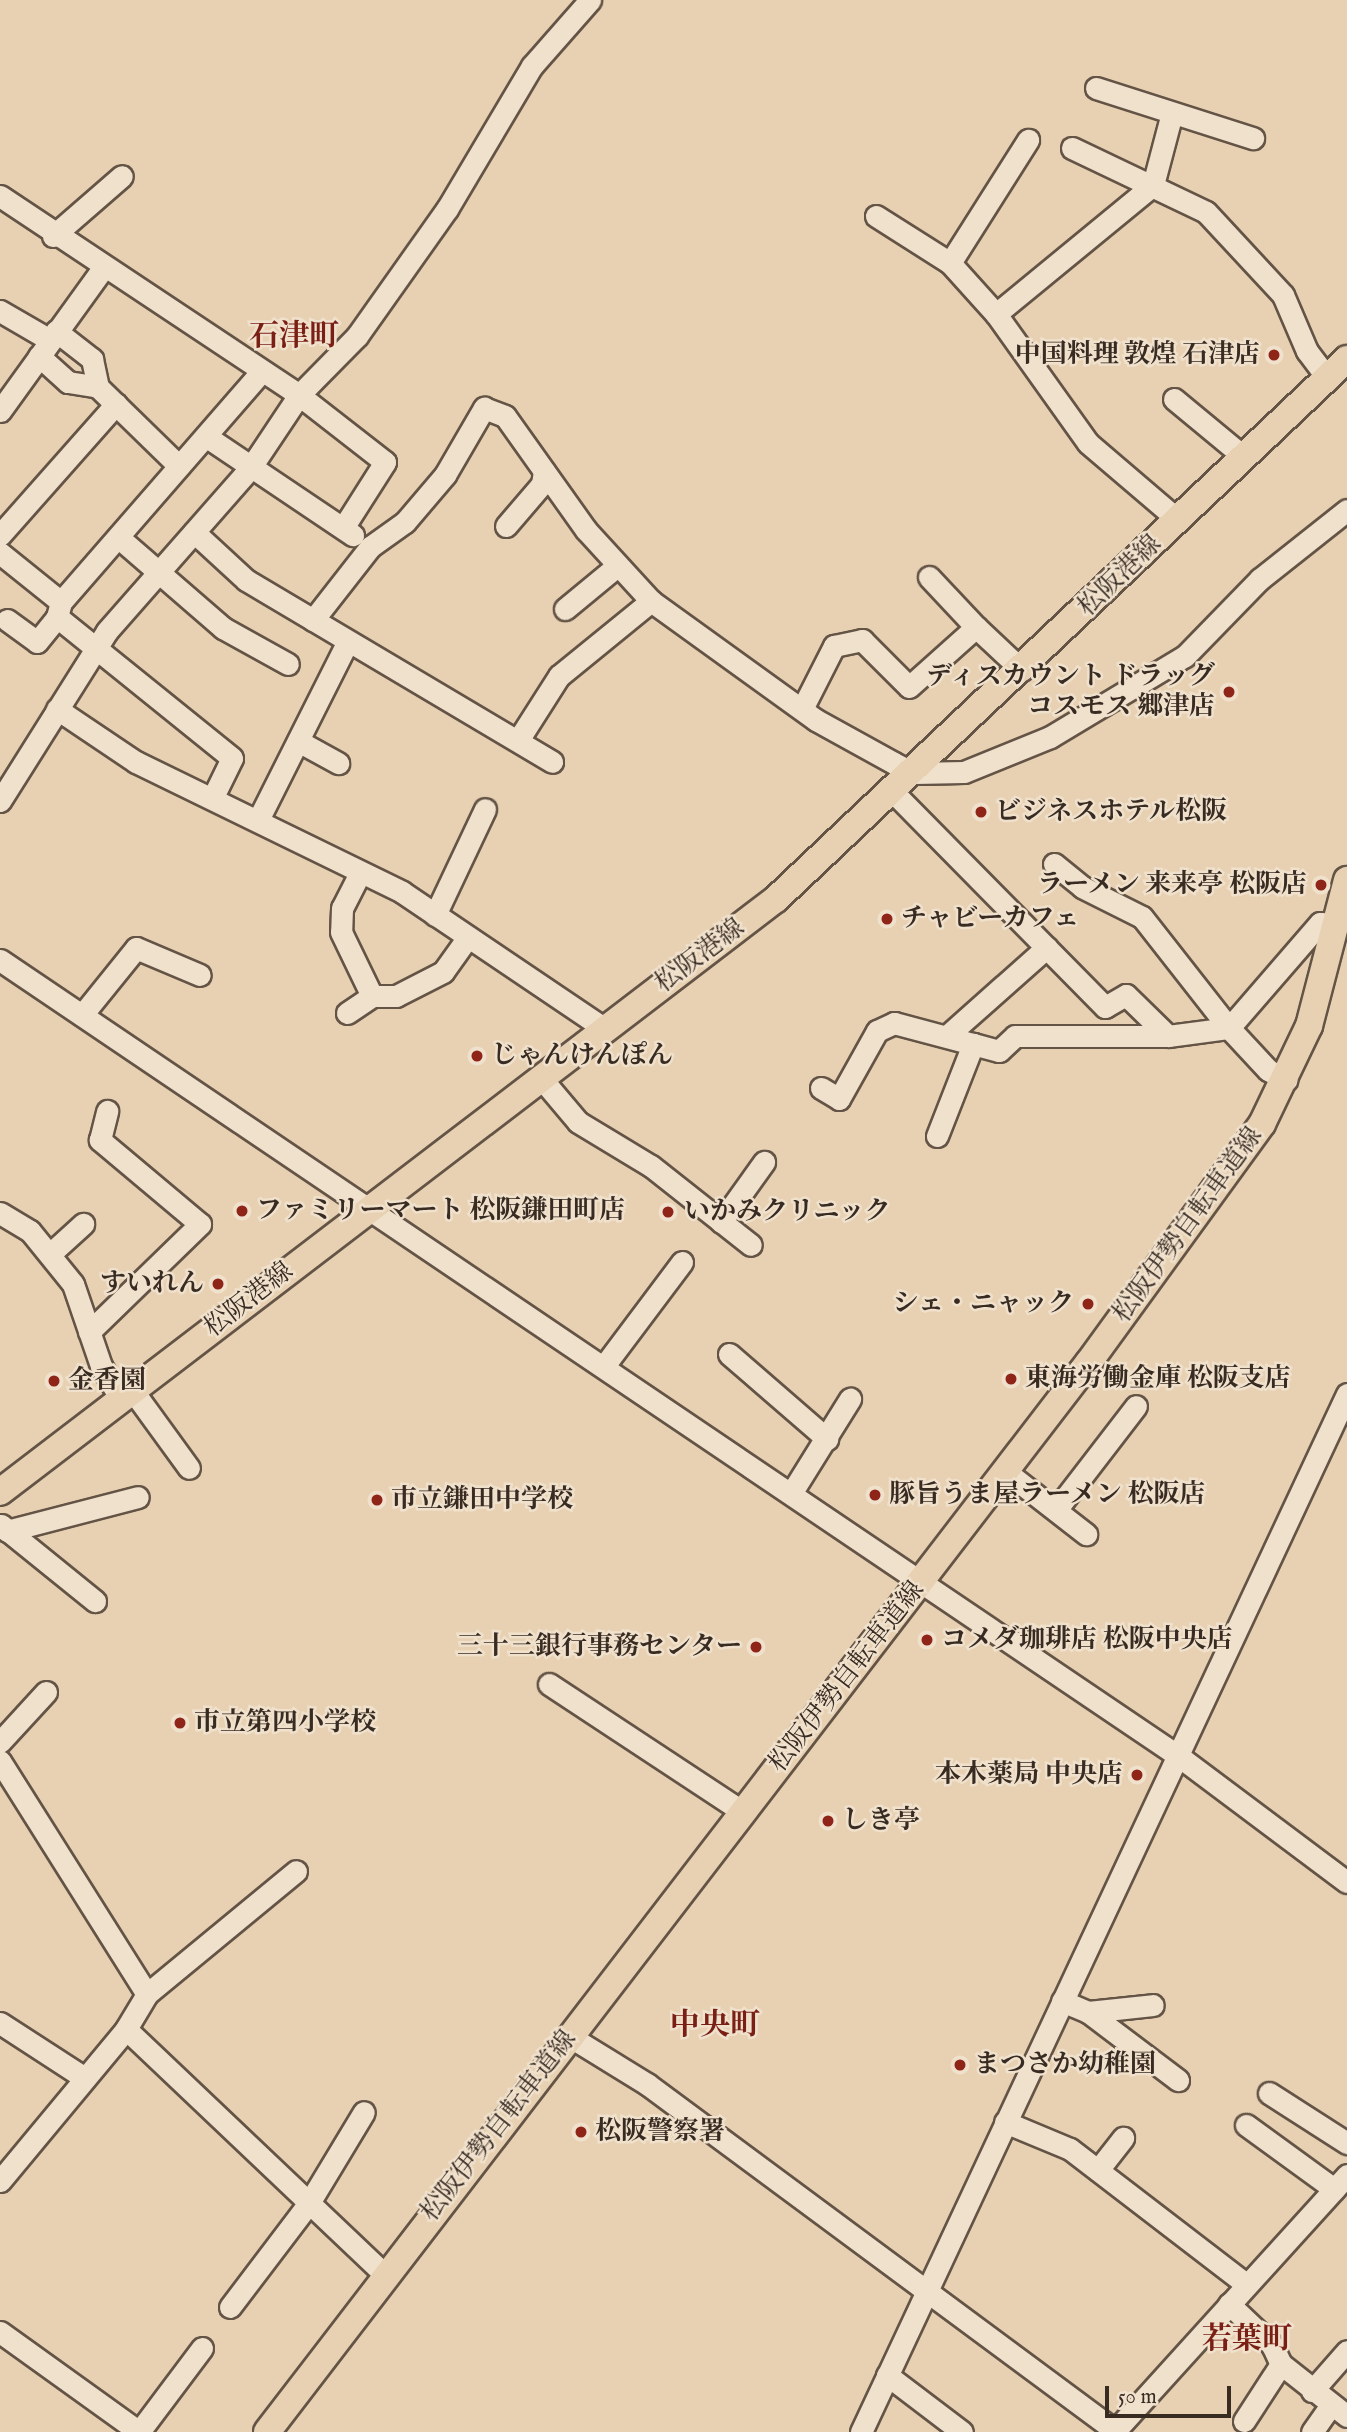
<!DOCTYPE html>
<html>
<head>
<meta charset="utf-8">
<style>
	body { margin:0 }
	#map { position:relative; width:1347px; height:2432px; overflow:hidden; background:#e8d1b2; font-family:"IM FELL English","Noto Serif JP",serif }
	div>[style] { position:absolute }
	.roads { filter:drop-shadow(2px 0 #645446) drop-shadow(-2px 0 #645446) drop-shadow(0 2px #645446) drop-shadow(0 -2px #645446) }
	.minor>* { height:21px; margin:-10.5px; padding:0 10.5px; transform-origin:10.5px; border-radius:10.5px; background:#f0e1cd }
	.major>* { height:26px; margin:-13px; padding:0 13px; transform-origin:13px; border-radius:13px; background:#e8d1b2 }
	.dots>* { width:19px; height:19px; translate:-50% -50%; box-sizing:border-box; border:4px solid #f0e1cd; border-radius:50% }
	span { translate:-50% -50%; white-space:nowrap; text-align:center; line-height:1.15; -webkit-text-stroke:5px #f0e1cd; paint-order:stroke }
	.poi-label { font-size:26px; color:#382b22; font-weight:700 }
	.right { translate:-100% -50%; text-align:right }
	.left { translate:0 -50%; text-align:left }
	.street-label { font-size:26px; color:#382b22 }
	.quarter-label { font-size:30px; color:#7a1f14; font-weight:700 }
	.scale { position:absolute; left:1105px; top:2386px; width:126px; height:32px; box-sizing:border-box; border:4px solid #382b22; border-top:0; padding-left:9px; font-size:21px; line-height:24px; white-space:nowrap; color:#382b22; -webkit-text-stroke:5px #f0e1cd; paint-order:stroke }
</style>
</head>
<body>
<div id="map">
	<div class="roads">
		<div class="minor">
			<i style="left:1096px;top:88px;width:165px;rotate:17.7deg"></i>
			<i style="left:1072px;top:148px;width:148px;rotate:25.5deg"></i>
			<i style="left:1206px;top:212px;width:113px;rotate:47.1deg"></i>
			<i style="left:1283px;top:295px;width:61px;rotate:66.8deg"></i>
			<i style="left:1307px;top:351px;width:34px;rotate:53deg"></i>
			<i style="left:0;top:196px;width:359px;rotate:33.6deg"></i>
			<i style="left:299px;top:395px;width:109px;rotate:37.9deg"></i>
			<i style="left:385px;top:462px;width:78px;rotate:122.5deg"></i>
			<i style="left:876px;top:216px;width:88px;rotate:32.4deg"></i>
			<i style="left:950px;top:263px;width:69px;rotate:48deg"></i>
			<i style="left:996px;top:314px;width:158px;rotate:54.5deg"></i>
			<i style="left:1088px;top:443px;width:118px;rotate:40.5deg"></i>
			<i style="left:53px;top:236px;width:91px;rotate:-41deg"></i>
			<i style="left:950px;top:263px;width:146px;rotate:-57.6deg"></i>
			<i style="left:0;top:311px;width:58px;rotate:30.1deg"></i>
			<i style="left:996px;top:314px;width:203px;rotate:-39.4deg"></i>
			<i style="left:1153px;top:185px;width:74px;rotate:-75.2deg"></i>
			<i style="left:56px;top:331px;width:46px;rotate:37.9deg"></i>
			<i style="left:92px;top:359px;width:29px;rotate:78deg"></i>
			<i style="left:39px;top:356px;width:39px;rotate:42deg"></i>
			<i style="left:68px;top:382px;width:30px;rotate:9deg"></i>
			<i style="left:98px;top:387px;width:113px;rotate:44.3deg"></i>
			<i style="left:1174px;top:399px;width:91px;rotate:39.6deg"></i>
			<i style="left:0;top:411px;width:176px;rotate:-54.2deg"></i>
			<i style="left:207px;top:437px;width:176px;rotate:33.9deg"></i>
			<i style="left:506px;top:526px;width:55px;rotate:-49.4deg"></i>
			<i style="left:542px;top:484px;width:13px;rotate:-81deg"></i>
			<i style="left:194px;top:532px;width:71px;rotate:42.7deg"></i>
			<i style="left:246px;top:580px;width:356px;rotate:30.7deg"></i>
			<i style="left:0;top:535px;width:175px;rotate:-48.5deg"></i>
			<i style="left:118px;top:537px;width:139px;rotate:40.9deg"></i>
			<i style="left:223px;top:628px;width:74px;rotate:29deg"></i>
			<i style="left:0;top:553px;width:78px;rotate:38.8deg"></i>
			<i style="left:929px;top:577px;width:69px;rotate:46.8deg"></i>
			<i style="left:565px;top:609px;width:67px;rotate:-39.6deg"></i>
			<i style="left:7px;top:620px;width:37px;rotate:36deg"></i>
			<i style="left:37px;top:642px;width:32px;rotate:-51deg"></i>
			<i style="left:313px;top:620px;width:93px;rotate:-52deg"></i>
			<i style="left:370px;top:547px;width:43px;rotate:-35.5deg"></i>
			<i style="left:405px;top:522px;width:62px;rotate:-49.6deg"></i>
			<i style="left:445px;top:475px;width:78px;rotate:-59.8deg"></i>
			<i style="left:484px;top:408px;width:22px;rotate:21deg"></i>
			<i style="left:505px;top:416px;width:140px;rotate:54.6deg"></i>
			<i style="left:586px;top:530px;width:96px;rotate:47.5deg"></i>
			<i style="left:651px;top:601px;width:203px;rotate:35.8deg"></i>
			<i style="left:816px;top:720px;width:89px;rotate:28.9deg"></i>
			<i style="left:894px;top:763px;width:22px;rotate:27deg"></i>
			<i style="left:914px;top:773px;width:50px;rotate:-1.1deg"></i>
			<i style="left:964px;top:772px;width:93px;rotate:-22.1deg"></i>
			<i style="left:1050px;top:737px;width:157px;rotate:-31deg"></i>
			<i style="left:1185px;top:656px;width:107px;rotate:-45.8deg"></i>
			<i style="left:1260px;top:579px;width:111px;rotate:-38.4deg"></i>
			<i style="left:57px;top:709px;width:95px;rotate:33.9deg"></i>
			<i style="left:136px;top:762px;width:296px;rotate:26deg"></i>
			<i style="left:402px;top:892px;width:244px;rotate:34deg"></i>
			<i style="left:802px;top:709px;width:71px;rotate:-63.1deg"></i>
			<i style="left:834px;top:646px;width:29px;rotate:-12deg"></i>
			<i style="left:862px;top:640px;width:66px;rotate:45deg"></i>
			<i style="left:909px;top:687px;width:90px;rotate:-41.8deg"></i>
			<i style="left:976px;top:627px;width:63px;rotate:43.1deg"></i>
			<i style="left:522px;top:734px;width:69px;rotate:-57.5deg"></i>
			<i style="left:559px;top:676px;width:119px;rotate:-39.2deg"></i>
			<i style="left:298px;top:741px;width:46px;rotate:28.8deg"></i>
			<i style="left:893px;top:792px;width:302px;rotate:45.4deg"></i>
			<i style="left:1105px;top:1007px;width:24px;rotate:-30deg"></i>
			<i style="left:1126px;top:995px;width:59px;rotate:44.3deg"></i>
			<i style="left:1168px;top:1036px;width:62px;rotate:-7.5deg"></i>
			<i style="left:1229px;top:1028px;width:139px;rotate:-49.1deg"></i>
			<i style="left:1320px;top:923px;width:17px;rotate:3deg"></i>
			<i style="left:213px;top:797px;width:43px;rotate:-64deg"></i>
			<i style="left:232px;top:758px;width:225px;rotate:-141.1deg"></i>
			<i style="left:57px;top:617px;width:16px;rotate:-75deg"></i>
			<i style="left:61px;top:602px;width:306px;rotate:-49deg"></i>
			<i style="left:0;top:801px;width:201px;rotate:-57.8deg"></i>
			<i style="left:107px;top:631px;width:218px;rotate:-48.7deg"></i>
			<i style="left:251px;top:467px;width:87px;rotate:-56.3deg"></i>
			<i style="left:299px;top:395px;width:83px;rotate:-45.5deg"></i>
			<i style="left:357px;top:336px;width:156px;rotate:-54.7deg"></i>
			<i style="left:447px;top:209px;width:166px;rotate:-59.3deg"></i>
			<i style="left:532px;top:66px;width:88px;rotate:-48.7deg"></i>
			<i style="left:258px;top:820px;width:200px;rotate:-63.3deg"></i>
			<i style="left:1054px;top:864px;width:36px;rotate:39deg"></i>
			<i style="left:1082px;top:887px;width:67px;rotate:26.6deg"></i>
			<i style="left:1142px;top:917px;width:141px;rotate:51.9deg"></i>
			<i style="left:1229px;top:1028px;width:57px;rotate:47.1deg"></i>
			<i style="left:1268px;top:1070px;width:21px;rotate:28deg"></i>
			<i style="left:360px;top:873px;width:39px;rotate:117deg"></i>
			<i style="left:342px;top:908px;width:24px;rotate:92deg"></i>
			<i style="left:341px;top:932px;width:71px;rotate:64.2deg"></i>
			<i style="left:372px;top:996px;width:24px"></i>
			<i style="left:396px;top:996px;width:53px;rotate:-27.1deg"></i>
			<i style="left:443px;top:972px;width:43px;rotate:-54.5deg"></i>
			<i style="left:435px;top:915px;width:117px;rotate:-64.7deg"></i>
			<i style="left:0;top:960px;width:1420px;rotate:34.04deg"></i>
			<i style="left:1177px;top:1755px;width:212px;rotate:36.8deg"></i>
			<i style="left:347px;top:1013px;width:30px;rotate:-34deg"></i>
			<i style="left:82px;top:1015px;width:86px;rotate:-51.1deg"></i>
			<i style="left:136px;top:948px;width:69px;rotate:22.9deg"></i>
			<i style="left:948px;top:1035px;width:132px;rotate:-41.6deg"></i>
			<i style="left:541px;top:1078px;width:57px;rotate:49.9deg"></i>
			<i style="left:578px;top:1122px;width:85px;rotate:31.1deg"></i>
			<i style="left:651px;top:1166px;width:127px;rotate:38.3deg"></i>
			<i style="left:821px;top:1088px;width:21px;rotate:31deg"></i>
			<i style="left:839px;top:1099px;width:78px;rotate:-60.8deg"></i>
			<i style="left:877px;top:1031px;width:19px;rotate:-25deg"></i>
			<i style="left:894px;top:1023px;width:82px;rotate:14.9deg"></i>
			<i style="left:937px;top:1136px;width:99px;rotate:-68.6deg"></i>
			<i style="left:973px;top:1044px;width:27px;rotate:15deg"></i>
			<i style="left:999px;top:1051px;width:22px;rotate:-43deg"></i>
			<i style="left:1015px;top:1036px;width:153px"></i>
			<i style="left:0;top:1213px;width:35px;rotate:31deg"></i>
			<i style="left:30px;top:1231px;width:68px;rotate:50.9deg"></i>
			<i style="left:73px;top:1284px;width:87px;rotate:71.1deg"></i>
			<i style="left:101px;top:1366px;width:39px;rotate:59deg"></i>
			<i style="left:721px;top:1222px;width:74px;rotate:-54.4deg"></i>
			<i style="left:50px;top:1254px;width:45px;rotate:-42.3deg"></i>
			<i style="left:89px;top:1332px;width:155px;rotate:-44.2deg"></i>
			<i style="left:200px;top:1224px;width:131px;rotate:-140deg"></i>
			<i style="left:100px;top:1140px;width:30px;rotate:-76deg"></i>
			<i style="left:729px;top:1354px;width:130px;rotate:40.9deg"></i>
			<i style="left:604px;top:1366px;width:130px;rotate:-53.1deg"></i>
			<i style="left:133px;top:1391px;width:95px;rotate:54deg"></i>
			<i style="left:1005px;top:1471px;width:103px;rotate:37.9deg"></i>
			<i style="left:792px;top:1492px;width:110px;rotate:-58.1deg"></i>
			<i style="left:1056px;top:1510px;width:131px;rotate:-52.4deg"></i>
			<i style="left:1px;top:1525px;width:121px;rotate:39deg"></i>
			<i style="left:7px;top:1531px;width:135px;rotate:-14.5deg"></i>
			<i style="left:549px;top:1684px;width:232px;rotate:33.4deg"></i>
			<i style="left:0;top:1742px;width:68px;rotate:-47.4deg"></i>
			<i style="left:0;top:1761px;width:275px;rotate:57.8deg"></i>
			<i style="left:1062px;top:2001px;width:28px;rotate:23deg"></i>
			<i style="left:1088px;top:2012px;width:113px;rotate:37.1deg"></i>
			<i style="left:1088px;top:2012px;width:65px;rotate:-6.1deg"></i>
			<i style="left:0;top:2023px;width:99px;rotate:33deg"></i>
			<i style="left:126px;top:2029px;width:357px;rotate:43.5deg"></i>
			<i style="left:569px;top:2036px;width:92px;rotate:31.6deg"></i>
			<i style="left:647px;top:2084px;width:585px;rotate:36.52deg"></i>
			<i style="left:1269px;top:2093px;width:93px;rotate:32.7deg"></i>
			<i style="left:1005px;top:2122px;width:70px;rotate:22.6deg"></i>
			<i style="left:1070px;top:2149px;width:223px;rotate:37.5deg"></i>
			<i style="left:1246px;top:2125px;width:109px;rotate:36deg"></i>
			<i style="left:1098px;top:2170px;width:41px;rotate:-52deg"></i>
			<i style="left:0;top:2181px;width:197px;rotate:-50.3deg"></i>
			<i style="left:126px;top:2029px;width:41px;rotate:-59deg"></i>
			<i style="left:147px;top:1994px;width:193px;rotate:-39.5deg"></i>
			<i style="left:1229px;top:2304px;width:59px;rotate:43.6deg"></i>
			<i style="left:1272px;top:2345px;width:21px;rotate:65deg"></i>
			<i style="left:1281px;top:2364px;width:84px;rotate:38.2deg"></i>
			<i style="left:230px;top:2307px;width:131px;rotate:-52.8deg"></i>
			<i style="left:309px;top:2203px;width:106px;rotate:-58.9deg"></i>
			<i style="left:0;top:2332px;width:171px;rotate:35.7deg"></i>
			<i style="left:887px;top:2375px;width:94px;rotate:37.2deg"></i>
			<i style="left:1312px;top:2391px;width:53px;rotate:-48.8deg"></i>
			<i style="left:1244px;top:2421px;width:68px;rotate:-57deg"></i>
			<i style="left:139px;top:2432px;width:105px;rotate:-53.1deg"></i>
			<i style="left:861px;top:2432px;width:1146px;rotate:-64.91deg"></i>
			<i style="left:1114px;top:2432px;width:347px;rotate:-47.8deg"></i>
			<i style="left:1312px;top:2432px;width:33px;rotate:-55deg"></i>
		</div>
		<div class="major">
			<i style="left:0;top:1492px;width:977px;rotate:-37.39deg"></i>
			<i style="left:776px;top:899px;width:786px;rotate:-43.4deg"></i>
			<i style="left:267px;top:2432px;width:1349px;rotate:-52.47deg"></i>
			<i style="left:1089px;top:1362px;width:294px;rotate:-54deg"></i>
			<i style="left:1262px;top:1124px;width:109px;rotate:-64.4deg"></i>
			<i style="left:1309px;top:1026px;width:151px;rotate:-75.4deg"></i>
		</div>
	</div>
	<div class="dots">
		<i style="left:1274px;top:355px;background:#8f2418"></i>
		<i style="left:1229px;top:692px;background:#8f2418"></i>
		<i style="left:981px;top:812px;background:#8f2418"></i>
		<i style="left:1321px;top:885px;background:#8f2418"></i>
		<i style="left:887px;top:919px;background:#8f2418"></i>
		<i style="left:477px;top:1056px;background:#8f2418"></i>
		<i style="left:242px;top:1211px;background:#8f2418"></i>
		<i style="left:668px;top:1212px;background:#8f2418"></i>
		<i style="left:218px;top:1284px;background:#8f2418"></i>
		<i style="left:1088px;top:1304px;background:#8f2418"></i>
		<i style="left:1011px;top:1379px;background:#8f2418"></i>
		<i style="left:54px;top:1381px;background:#8f2418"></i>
		<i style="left:875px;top:1495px;background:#8f2418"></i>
		<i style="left:377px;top:1500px;background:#8f2418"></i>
		<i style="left:927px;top:1640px;background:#8f2418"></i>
		<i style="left:756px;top:1647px;background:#8f2418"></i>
		<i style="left:180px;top:1723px;background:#8f2418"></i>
		<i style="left:1137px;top:1775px;background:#8f2418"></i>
		<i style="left:828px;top:1821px;background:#8f2418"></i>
		<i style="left:960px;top:2065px;background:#8f2418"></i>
		<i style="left:581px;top:2132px;background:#8f2418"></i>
	</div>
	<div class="poi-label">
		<span class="right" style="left:1260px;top:355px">中国料理 敦煌 石津店</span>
		<span class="right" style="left:1215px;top:692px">ディスカウント ドラッグ<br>コスモス 郷津店</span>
		<span class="left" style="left:995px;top:812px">ビジネスホテル松阪</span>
		<span class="right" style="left:1307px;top:885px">ラーメン 来来亭 松阪店</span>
		<span class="left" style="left:901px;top:919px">チャビーカフェ</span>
		<span class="left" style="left:491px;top:1056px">じゃんけんぽん</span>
		<span class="left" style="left:256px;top:1211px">ファミリーマート 松阪鎌田町店</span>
		<span class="left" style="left:684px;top:1212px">いかみクリニック</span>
		<span class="right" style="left:204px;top:1284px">すいれん</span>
		<span class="right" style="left:1074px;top:1304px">シェ・ニャック</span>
		<span class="left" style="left:1025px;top:1379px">東海労働金庫 松阪支店</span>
		<span class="left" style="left:68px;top:1381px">金香園</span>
		<span class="left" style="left:889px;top:1495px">豚旨うま屋ラーメン 松阪店</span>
		<span class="left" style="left:391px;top:1500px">市立鎌田中学校</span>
		<span class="left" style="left:941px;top:1640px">コメダ珈琲店 松阪中央店</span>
		<span class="right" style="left:742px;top:1647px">三十三銀行事務センター</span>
		<span class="left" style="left:194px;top:1723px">市立第四小学校</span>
		<span class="right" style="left:1123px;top:1775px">本木薬局 中央店</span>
		<span class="left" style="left:842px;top:1821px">しき亭</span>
		<span class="left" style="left:974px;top:2065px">まつさか幼稚園</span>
		<span class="left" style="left:595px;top:2132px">松阪警察署</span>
	</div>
	<div class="street-label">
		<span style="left:1120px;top:576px;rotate:-44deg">松阪港線</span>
		<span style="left:700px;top:956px;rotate:-37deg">松阪港線</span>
		<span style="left:1188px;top:1225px;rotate:-54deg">松阪伊勢自転車道線</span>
		<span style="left:249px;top:1300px;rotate:-38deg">松阪港線</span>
		<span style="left:847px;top:1677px;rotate:-52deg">松阪伊勢自転車道線</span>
		<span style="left:499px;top:2126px;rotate:-52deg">松阪伊勢自転車道線</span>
	</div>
	<div class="quarter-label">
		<span style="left:294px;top:337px">石津町</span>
		<span style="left:715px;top:2026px">中央町</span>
		<span style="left:1247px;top:2340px">若葉町</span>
	</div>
	<div class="scale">50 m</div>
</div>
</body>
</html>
